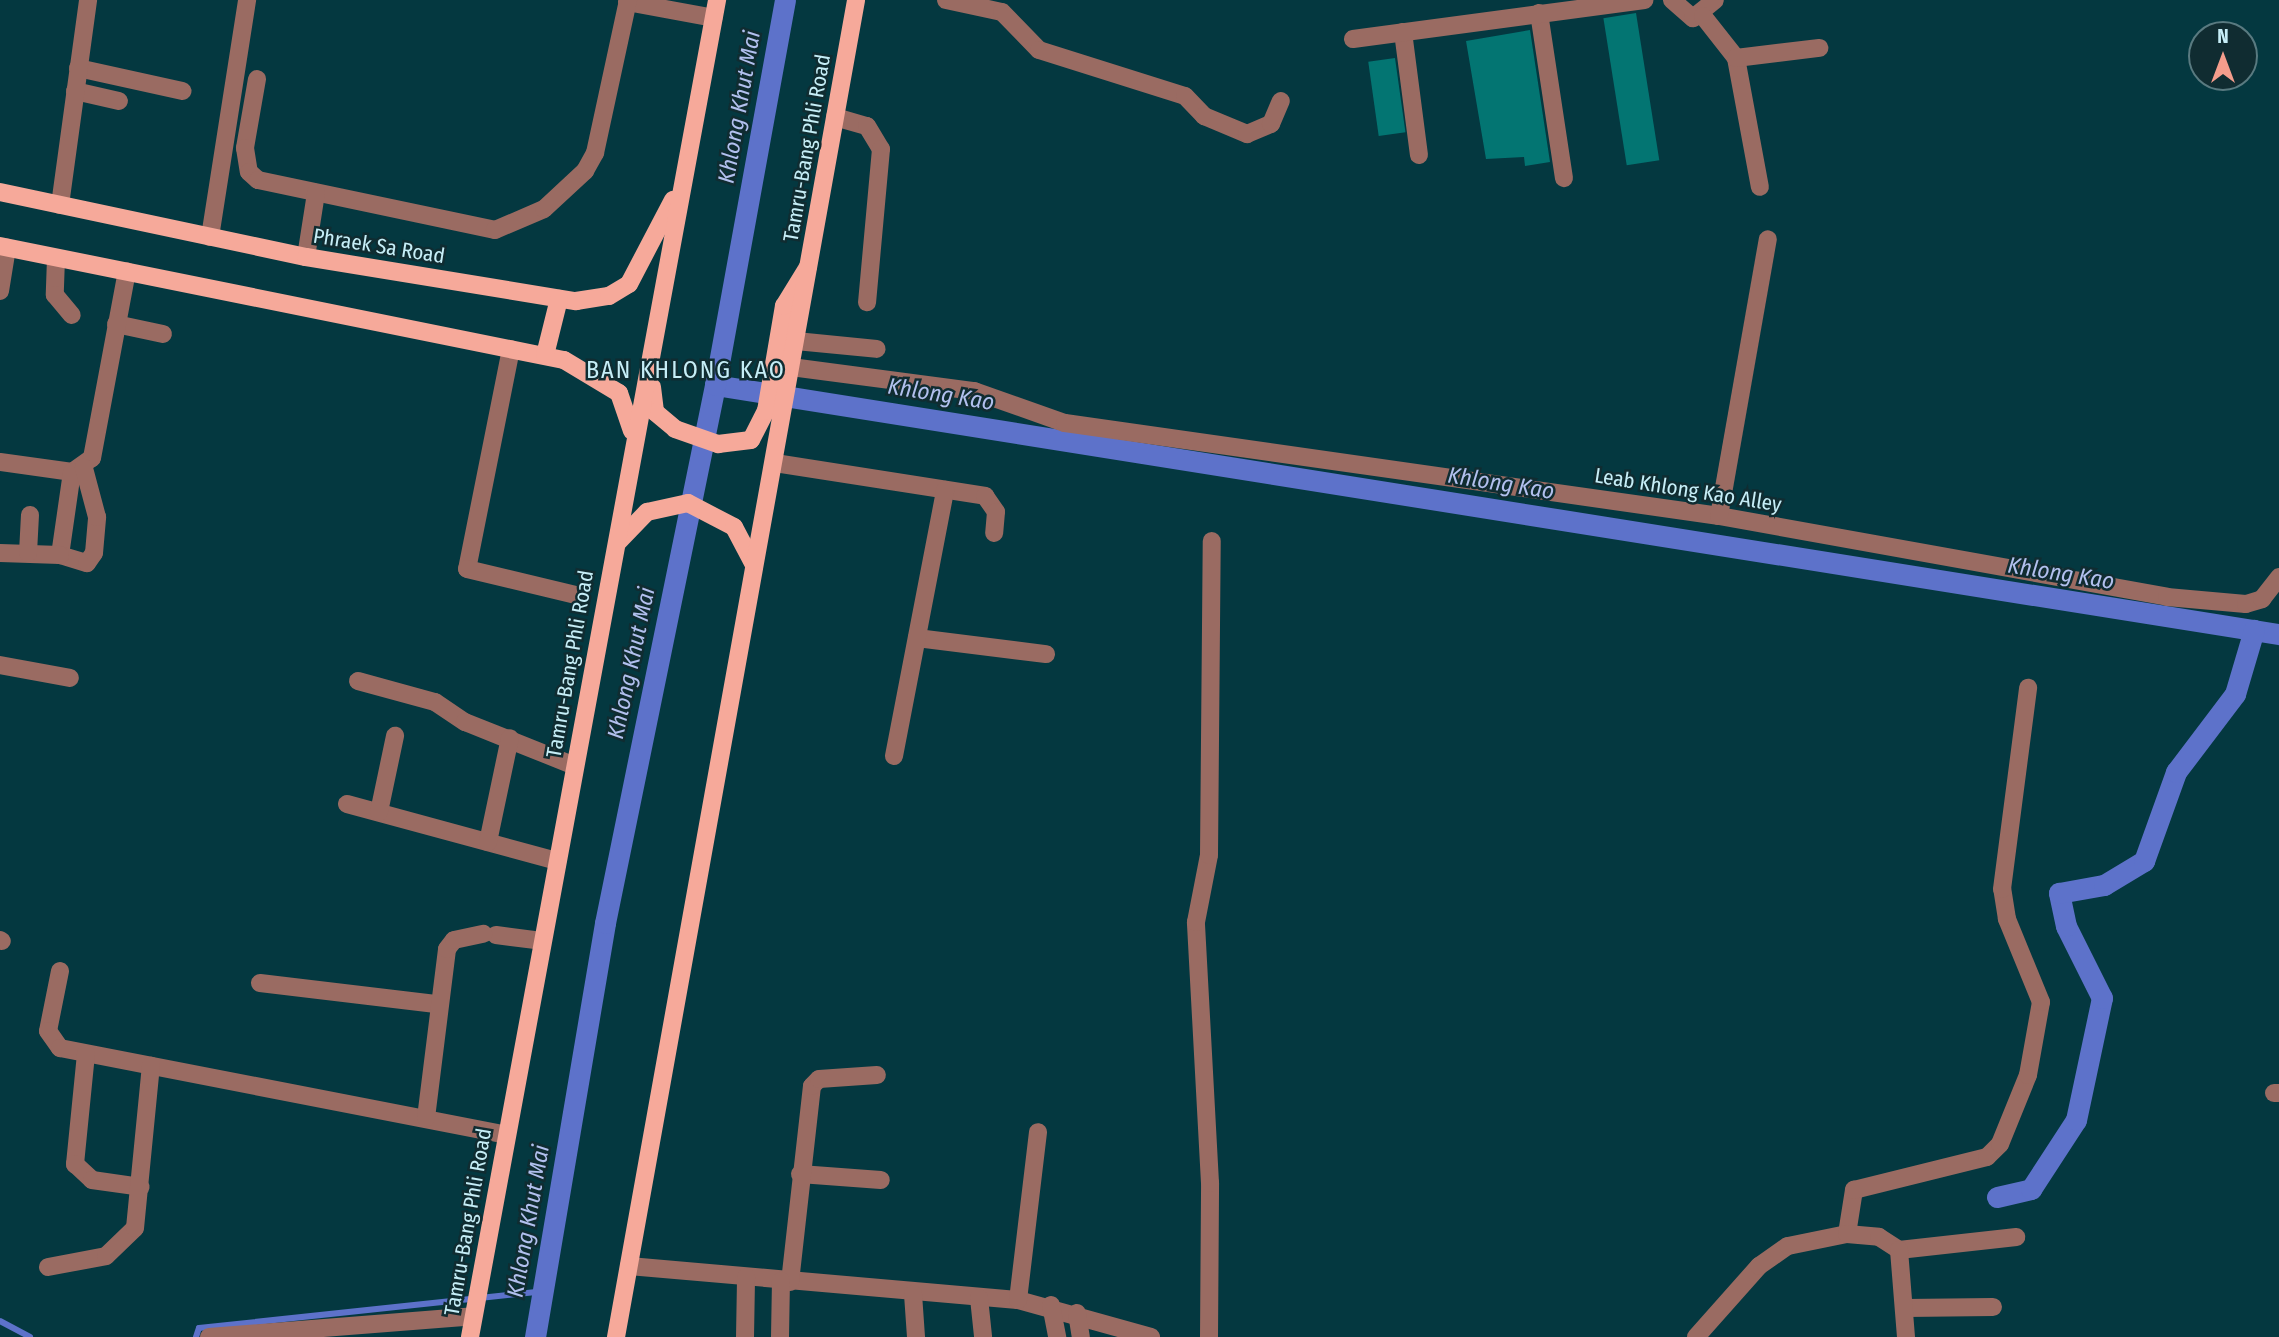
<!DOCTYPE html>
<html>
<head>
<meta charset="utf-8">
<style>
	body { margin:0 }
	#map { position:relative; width:2279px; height:1337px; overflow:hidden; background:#043840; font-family:"Fira Sans Condensed",sans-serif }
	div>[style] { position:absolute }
	.stream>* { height:6px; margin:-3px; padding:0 3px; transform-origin:3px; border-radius:3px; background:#5d72ca }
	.canal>* { height:21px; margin:-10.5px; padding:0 10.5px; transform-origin:10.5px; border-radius:10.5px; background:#5d72ca }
	.building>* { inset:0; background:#037572; transform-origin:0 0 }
	.minor>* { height:18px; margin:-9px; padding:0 9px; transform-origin:9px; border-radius:9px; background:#9a6b62 }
	.major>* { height:18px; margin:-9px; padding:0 9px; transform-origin:9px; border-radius:9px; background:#f6a99a }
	span { translate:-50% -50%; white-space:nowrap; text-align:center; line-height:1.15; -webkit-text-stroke:5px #102c31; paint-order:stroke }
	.street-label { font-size:21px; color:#c6eef7 }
	.water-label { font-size:23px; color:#b2c0ee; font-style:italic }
	.quarter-label { font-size:24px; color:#c6eef7; letter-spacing:2px }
	.north { position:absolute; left:2188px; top:21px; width:70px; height:70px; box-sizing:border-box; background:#102c31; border:2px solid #597a80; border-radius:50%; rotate:0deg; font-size:19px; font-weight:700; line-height:28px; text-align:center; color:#c6eef7 }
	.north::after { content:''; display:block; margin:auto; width:24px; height:32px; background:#f49d8c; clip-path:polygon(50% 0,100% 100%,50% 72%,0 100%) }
</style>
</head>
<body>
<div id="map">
	<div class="stream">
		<i style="left:0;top:1321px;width:34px;rotate:28deg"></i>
		<i style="left:196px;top:1337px;width:9px;rotate:-72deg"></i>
		<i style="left:199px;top:1328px;width:346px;rotate:-6.1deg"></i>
	</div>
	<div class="canal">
		<i style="left:715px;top:385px;width:1584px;rotate:9.05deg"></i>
		<i style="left:1997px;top:1197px;width:35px;rotate:-13deg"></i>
		<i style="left:2031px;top:1189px;width:82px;rotate:-56.9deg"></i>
		<i style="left:2076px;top:1120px;width:125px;rotate:-78deg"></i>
		<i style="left:2102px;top:998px;width:80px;rotate:-116.6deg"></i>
		<i style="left:2066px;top:926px;width:34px;rotate:-102deg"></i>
		<i style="left:2059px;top:893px;width:46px;rotate:-10.1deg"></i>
		<i style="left:2104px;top:885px;width:47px;rotate:-31deg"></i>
		<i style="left:2144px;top:861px;width:95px;rotate:-70.2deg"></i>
		<i style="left:2176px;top:772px;width:98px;rotate:-52.9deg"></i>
		<i style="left:2235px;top:694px;width:67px;rotate:-73.5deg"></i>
		<i style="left:535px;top:1337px;width:420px;rotate:-80.4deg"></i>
		<i style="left:605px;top:923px;width:549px;rotate:-78.44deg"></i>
		<i style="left:715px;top:385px;width:391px;rotate:-79.7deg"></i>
	</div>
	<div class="building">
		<i style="left:1636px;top:13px;width:149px;height:33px;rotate:81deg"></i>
		<i style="clip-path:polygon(1530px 30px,1550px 162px,1525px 166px,1524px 157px,1486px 159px,1466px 41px)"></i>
		<i style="left:1395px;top:58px;width:75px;height:27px;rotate:82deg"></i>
	</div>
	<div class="minor">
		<i style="left:946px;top:0;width:57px;rotate:12.1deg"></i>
		<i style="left:1002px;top:12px;width:53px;rotate:45.8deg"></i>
		<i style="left:1039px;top:50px;width:153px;rotate:17.5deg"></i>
		<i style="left:1185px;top:96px;width:28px;rotate:46deg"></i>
		<i style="left:1204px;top:116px;width:47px;rotate:22.7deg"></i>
		<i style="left:1247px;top:134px;width:26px;rotate:-23deg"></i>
		<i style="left:1271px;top:124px;width:25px;rotate:-67deg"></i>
		<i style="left:1672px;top:0;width:28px;rotate:41deg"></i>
		<i style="left:1693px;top:18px;width:28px;rotate:-39deg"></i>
		<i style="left:627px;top:2px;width:88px;rotate:10.4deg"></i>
		<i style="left:1539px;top:13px;width:167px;rotate:81.4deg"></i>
		<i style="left:1703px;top:16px;width:53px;rotate:51.8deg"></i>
		<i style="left:1736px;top:58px;width:131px;rotate:79.5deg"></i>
		<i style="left:1403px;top:32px;width:124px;rotate:82.6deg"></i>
		<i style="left:1353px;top:39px;width:294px;rotate:-7.6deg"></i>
		<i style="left:1736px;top:58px;width:84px;rotate:-6.9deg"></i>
		<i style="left:78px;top:68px;width:107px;rotate:12.4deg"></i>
		<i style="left:257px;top:79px;width:70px;rotate:99.9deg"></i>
		<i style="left:245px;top:148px;width:24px;rotate:81deg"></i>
		<i style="left:249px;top:172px;width:12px;rotate:42deg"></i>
		<i style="left:258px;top:180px;width:242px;rotate:11.9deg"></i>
		<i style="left:495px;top:230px;width:53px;rotate:-23.2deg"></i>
		<i style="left:544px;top:209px;width:56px;rotate:-42.8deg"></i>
		<i style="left:585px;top:171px;width:21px;rotate:-61deg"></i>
		<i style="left:595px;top:153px;width:157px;rotate:-77.8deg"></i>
		<i style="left:75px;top:91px;width:45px;rotate:12.8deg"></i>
		<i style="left:835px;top:117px;width:33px;rotate:16deg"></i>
		<i style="left:867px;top:126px;width:27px;rotate:59deg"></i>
		<i style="left:881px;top:149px;width:154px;rotate:95.2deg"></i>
		<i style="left:60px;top:205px;width:207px;rotate:-82.2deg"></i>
		<i style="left:210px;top:237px;width:240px;rotate:-81.1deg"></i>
		<i style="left:306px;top:257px;width:65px;rotate:-81.1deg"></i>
		<i style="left:56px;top:258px;width:37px;rotate:92deg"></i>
		<i style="left:55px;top:295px;width:26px;rotate:50deg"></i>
		<i style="left:0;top:291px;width:44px;rotate:-80.8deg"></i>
		<i style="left:116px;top:324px;width:48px;rotate:12deg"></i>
		<i style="left:796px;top:341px;width:81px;rotate:5.6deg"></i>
		<i style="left:511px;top:349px;width:224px;rotate:101.3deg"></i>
		<i style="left:467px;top:569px;width:116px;rotate:13.4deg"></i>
		<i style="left:791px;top:367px;width:185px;rotate:7.5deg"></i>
		<i style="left:974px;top:391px;width:96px;rotate:19.4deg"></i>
		<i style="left:1065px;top:423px;width:661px;rotate:8.09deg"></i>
		<i style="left:1719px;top:516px;width:455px;rotate:10.2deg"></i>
		<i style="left:2167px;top:597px;width:79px;rotate:5.1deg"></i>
		<i style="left:2246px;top:604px;width:17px;rotate:-17deg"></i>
		<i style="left:2262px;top:599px;width:28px;rotate:-52deg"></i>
		<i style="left:0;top:462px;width:73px;rotate:7.9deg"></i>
		<i style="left:72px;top:472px;width:24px;rotate:-35deg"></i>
		<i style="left:92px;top:458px;width:190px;rotate:-79.4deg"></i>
		<i style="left:775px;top:463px;width:213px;rotate:8.9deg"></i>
		<i style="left:985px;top:496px;width:19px;rotate:55deg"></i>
		<i style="left:996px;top:512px;width:21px;rotate:95deg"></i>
		<i style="left:72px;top:472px;width:84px;rotate:98.2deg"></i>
		<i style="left:60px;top:555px;width:28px;rotate:17deg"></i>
		<i style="left:87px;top:563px;width:12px;rotate:-55deg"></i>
		<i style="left:94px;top:553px;width:36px;rotate:-85deg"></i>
		<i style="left:97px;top:517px;width:51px;rotate:-104.9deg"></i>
		<i style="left:1719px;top:516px;width:281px;rotate:-80deg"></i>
		<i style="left:0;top:553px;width:60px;rotate:1.9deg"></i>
		<i style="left:28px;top:553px;width:38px;rotate:-87deg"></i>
		<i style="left:917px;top:638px;width:130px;rotate:7.1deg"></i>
		<i style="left:0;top:665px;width:71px;rotate:10.5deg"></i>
		<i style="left:358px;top:681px;width:80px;rotate:15.3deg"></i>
		<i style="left:435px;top:702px;width:36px;rotate:34deg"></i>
		<i style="left:465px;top:722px;width:118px;rotate:21.8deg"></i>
		<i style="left:894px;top:756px;width:271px;rotate:-79.1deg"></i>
		<i style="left:347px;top:804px;width:218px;rotate:15.2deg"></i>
		<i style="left:379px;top:812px;width:78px;rotate:-78.1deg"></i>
		<i style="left:488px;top:842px;width:106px;rotate:-78.1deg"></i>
		<i style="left:496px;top:935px;width:46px;rotate:7.4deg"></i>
		<i style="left:0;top:940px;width:2px;rotate:27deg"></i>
		<i style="left:60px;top:971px;width:61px;rotate:101.3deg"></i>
		<i style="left:48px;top:1031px;width:21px;rotate:55deg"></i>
		<i style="left:60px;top:1048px;width:455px;rotate:11deg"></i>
		<i style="left:260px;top:983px;width:177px;rotate:6.8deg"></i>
		<i style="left:86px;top:1054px;width:111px;rotate:95.7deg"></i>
		<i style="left:75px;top:1164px;width:23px;rotate:43deg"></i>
		<i style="left:92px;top:1180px;width:49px;rotate:8.1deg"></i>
		<i style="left:2274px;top:1093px;width:5px"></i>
		<i style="left:426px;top:1118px;width:170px;rotate:-82.9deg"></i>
		<i style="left:447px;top:949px;width:11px;rotate:-52deg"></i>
		<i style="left:454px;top:940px;width:30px;rotate:-12deg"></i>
		<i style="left:800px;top:1174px;width:81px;rotate:4.2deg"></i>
		<i style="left:1847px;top:1234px;width:45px;rotate:-81deg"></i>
		<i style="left:1854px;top:1190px;width:137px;rotate:-13.9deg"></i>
		<i style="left:1987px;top:1157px;width:18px;rotate:-45deg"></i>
		<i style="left:2000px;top:1144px;width:74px;rotate:-67.9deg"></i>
		<i style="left:2028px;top:1075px;width:74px;rotate:-79.9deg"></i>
		<i style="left:2041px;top:1002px;width:90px;rotate:-112.3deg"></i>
		<i style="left:2007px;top:919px;width:30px;rotate:-99deg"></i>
		<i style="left:2002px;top:889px;width:203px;rotate:-82.6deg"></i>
		<i style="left:1899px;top:1250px;width:118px;rotate:-6.3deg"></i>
		<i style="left:629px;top:1266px;width:390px;rotate:5deg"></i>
		<i style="left:1018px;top:1300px;width:138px;rotate:15.5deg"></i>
		<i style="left:48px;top:1267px;width:59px;rotate:-10.7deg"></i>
		<i style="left:106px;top:1256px;width:40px;rotate:-44deg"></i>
		<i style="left:135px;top:1228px;width:163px;rotate:-84.4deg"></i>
		<i style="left:790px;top:1282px;width:197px;rotate:-83.6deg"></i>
		<i style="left:812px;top:1086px;width:10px;rotate:-45deg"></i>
		<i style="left:819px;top:1079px;width:58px;rotate:-3.9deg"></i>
		<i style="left:913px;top:1294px;width:43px;rotate:86deg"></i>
		<i style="left:979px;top:1298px;width:39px;rotate:84deg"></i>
		<i style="left:1018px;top:1300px;width:169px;rotate:-83.2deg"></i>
		<i style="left:1051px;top:1305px;width:33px;rotate:79deg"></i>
		<i style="left:1906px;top:1308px;width:87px;rotate:-0.7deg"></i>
		<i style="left:1077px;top:1313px;width:24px;rotate:81deg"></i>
		<i style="left:209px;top:1337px;width:265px;rotate:-4.5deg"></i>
		<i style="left:745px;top:1337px;width:60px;rotate:-89deg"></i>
		<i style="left:780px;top:1337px;width:56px;rotate:-89deg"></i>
		<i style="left:1209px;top:1337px;width:154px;rotate:-89.6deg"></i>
		<i style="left:1210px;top:1183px;width:261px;rotate:-93.1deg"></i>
		<i style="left:1196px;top:922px;width:68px;rotate:-79deg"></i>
		<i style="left:1209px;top:855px;width:314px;rotate:-89.5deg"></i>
		<i style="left:1696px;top:1337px;width:95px;rotate:-48.4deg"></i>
		<i style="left:1759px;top:1266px;width:35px;rotate:-35deg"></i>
		<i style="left:1788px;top:1246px;width:60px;rotate:-11.5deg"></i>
		<i style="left:1847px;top:1234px;width:32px;rotate:5deg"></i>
		<i style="left:1879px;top:1237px;width:24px;rotate:33deg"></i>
		<i style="left:1899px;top:1250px;width:87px;rotate:85.4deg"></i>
	</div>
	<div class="major">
		<i style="left:0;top:192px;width:313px;rotate:12deg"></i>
		<i style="left:306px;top:257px;width:274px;rotate:9.3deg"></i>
		<i style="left:576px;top:301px;width:33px;rotate:-9deg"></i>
		<i style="left:609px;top:296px;width:23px;rotate:-31deg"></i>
		<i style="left:629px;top:284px;width:95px;rotate:-62.4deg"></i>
		<i style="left:0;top:246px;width:575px;rotate:11.43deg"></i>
		<i style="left:564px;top:360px;width:64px;rotate:31deg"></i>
		<i style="left:619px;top:393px;width:40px;rotate:71.1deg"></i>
		<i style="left:545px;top:355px;width:58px;rotate:-76deg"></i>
		<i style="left:652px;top:387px;width:25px;rotate:83deg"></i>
		<i style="left:655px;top:412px;width:26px;rotate:40deg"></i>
		<i style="left:675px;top:429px;width:46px;rotate:19.2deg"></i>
		<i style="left:718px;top:444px;width:33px;rotate:-7deg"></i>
		<i style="left:751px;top:440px;width:33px;rotate:-63deg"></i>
		<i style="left:766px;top:411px;width:107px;rotate:-80.3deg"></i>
		<i style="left:784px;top:306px;width:46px;rotate:-58.4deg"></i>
		<i style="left:618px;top:542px;width:42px;rotate:-46deg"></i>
		<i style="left:647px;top:512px;width:42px;rotate:-12.4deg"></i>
		<i style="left:688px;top:503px;width:52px;rotate:27.6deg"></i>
		<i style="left:734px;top:527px;width:43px;rotate:62.2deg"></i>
		<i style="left:470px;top:1337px;width:1360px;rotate:-79.53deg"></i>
		<i style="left:616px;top:1337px;width:1358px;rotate:-79.82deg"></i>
	</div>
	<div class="street-label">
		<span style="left:807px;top:148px;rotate:-80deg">Tamru-Bang Phli Road</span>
		<span style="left:379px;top:246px;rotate:9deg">Phraek Sa Road</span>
		<span style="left:1688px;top:490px;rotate:9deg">Leab Khlong Kao Alley</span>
		<span style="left:570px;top:664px;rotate:-80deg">Tamru-Bang Phli Road</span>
		<span style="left:468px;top:1222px;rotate:-80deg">Tamru-Bang Phli Road</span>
	</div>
	<div class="water-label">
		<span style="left:739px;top:107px;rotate:-80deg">Khlong Khut Mai</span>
		<span style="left:941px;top:394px;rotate:9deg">Khlong Kao</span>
		<span style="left:1501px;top:483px;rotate:9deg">Khlong Kao</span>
		<span style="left:2061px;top:573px;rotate:9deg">Khlong Kao</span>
		<span style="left:631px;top:663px;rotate:-78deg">Khlong Khut Mai</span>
		<span style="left:528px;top:1221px;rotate:-80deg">Khlong Khut Mai</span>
	</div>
	<div class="quarter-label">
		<span style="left:686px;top:371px">BAN KHLONG KAO</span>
	</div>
	<div class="north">N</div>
</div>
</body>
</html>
